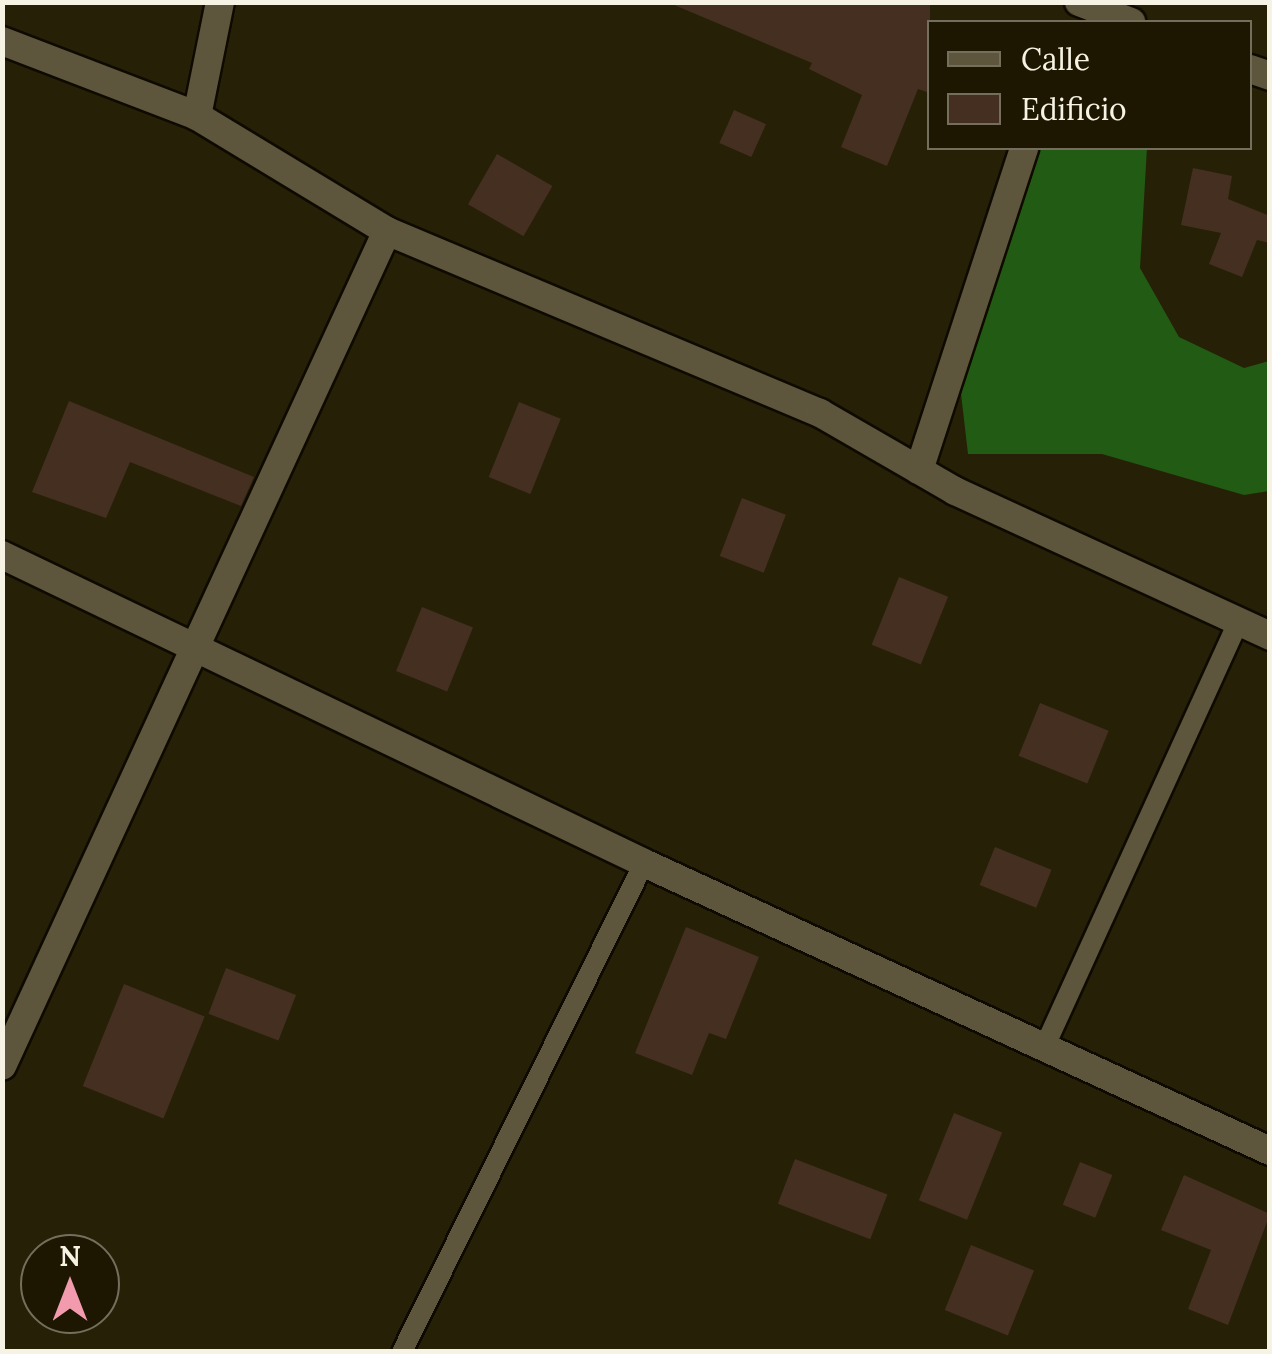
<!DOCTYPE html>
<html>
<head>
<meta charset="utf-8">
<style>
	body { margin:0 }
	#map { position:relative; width:1272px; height:1354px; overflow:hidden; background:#262007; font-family:Lora,serif }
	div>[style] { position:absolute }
	.forest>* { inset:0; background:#225b13 }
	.building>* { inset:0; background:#452f20; transform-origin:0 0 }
	.roads { filter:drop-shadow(2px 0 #0f0a00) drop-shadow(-2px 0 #0f0a00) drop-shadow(0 2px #0f0a00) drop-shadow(0 -2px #0f0a00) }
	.service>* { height:20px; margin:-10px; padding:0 10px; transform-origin:10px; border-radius:10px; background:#5d563c }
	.minor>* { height:28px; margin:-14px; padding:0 14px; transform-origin:14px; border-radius:14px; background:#5d563c }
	span { translate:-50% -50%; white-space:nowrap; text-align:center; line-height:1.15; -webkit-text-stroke:10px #1d1701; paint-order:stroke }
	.frame { position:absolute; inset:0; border:5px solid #f7f3e4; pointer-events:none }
	.legend { position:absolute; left:927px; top:20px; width:325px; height:130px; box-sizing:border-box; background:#1d1701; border:2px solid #746f5c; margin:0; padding:12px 18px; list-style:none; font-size:30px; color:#f7f3e4 }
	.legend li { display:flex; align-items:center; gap:20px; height:50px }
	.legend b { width:50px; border:2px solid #746f5c }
	.north { position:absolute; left:20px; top:1234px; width:100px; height:100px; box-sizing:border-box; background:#1d1701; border:2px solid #746f5c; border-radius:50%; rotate:0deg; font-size:28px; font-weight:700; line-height:40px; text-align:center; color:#f7f3e4 }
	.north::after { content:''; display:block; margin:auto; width:35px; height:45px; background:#f29aae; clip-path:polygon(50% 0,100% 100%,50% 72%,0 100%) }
</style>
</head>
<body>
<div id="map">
	<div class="forest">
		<i style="clip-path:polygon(1041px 148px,1147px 148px,1140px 268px,1179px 337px,1244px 368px,1269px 361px,1269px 491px,1244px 495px,1102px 454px,968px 454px,960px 385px,1019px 176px)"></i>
	</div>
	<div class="building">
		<i style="clip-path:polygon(667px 2px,930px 2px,930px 93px,918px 89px,887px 166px,841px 147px,862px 95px,809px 69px,812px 63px)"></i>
		<i style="left:734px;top:110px;width:35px;height:36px;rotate:24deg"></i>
		<i style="left:497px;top:154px;width:64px;height:58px;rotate:30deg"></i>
		<i style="clip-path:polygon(1193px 168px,1232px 176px,1228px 199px,1270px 216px,1270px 243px,1257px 240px,1242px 277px,1209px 264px,1221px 233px,1181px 225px)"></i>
		<i style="clip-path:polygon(69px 401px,254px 477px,241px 506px,130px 462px,106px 518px,32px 492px)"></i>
		<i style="left:519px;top:402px;width:45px;height:81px;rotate:22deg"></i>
		<i style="left:742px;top:498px;width:47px;height:62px;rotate:21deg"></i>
		<i style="left:899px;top:577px;width:53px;height:73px;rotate:22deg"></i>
		<i style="left:422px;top:607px;width:55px;height:69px;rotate:22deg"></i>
		<i style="left:1040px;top:703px;width:74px;height:57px;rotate:22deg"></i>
		<i style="left:995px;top:847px;width:61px;height:41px;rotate:22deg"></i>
		<i style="clip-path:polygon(686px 927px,759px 957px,726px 1039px,709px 1033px,692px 1075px,635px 1053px)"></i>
		<i style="left:226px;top:968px;width:75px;height:49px;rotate:21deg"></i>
		<i style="left:124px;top:984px;width:87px;height:110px;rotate:22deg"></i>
		<i style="left:954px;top:1113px;width:52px;height:94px;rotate:22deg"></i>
		<i style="left:795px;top:1159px;width:99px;height:48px;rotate:21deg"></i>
		<i style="left:1080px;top:1162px;width:35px;height:46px;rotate:22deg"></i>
		<i style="clip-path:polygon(1184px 1175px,1270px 1214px,1228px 1325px,1188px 1309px,1211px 1250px,1161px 1230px)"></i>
		<i style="left:971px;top:1245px;width:68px;height:70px;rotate:22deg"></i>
	</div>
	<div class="roads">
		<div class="service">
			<i style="left:1044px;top:1048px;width:468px;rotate:-65.5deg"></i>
			<i style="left:402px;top:1352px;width:546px;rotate:-63.67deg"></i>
		</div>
		<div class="minor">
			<i style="left:1079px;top:2px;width:56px;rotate:21deg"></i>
			<i style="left:2px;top:41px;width:209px;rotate:21deg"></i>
			<i style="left:197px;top:116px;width:222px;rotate:31.2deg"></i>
			<i style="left:387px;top:231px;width:919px;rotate:114.75deg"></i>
			<i style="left:1250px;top:69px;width:21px;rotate:19deg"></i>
			<i style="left:197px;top:116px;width:116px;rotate:-78.6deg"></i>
			<i style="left:387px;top:231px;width:470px;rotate:22.8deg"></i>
			<i style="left:820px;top:413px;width:156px;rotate:30deg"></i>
			<i style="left:955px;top:491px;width:347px;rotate:24.7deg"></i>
			<i style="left:919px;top:470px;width:339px;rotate:-71.9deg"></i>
			<i style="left:2px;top:555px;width:712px;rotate:25.63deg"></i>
			<i style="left:644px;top:863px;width:689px;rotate:24.71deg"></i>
		</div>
	</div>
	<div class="frame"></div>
	<ul class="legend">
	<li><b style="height:12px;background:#5d563c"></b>Calle</li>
	<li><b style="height:28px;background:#452f20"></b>Edificio</li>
	</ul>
	<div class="north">N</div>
</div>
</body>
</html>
